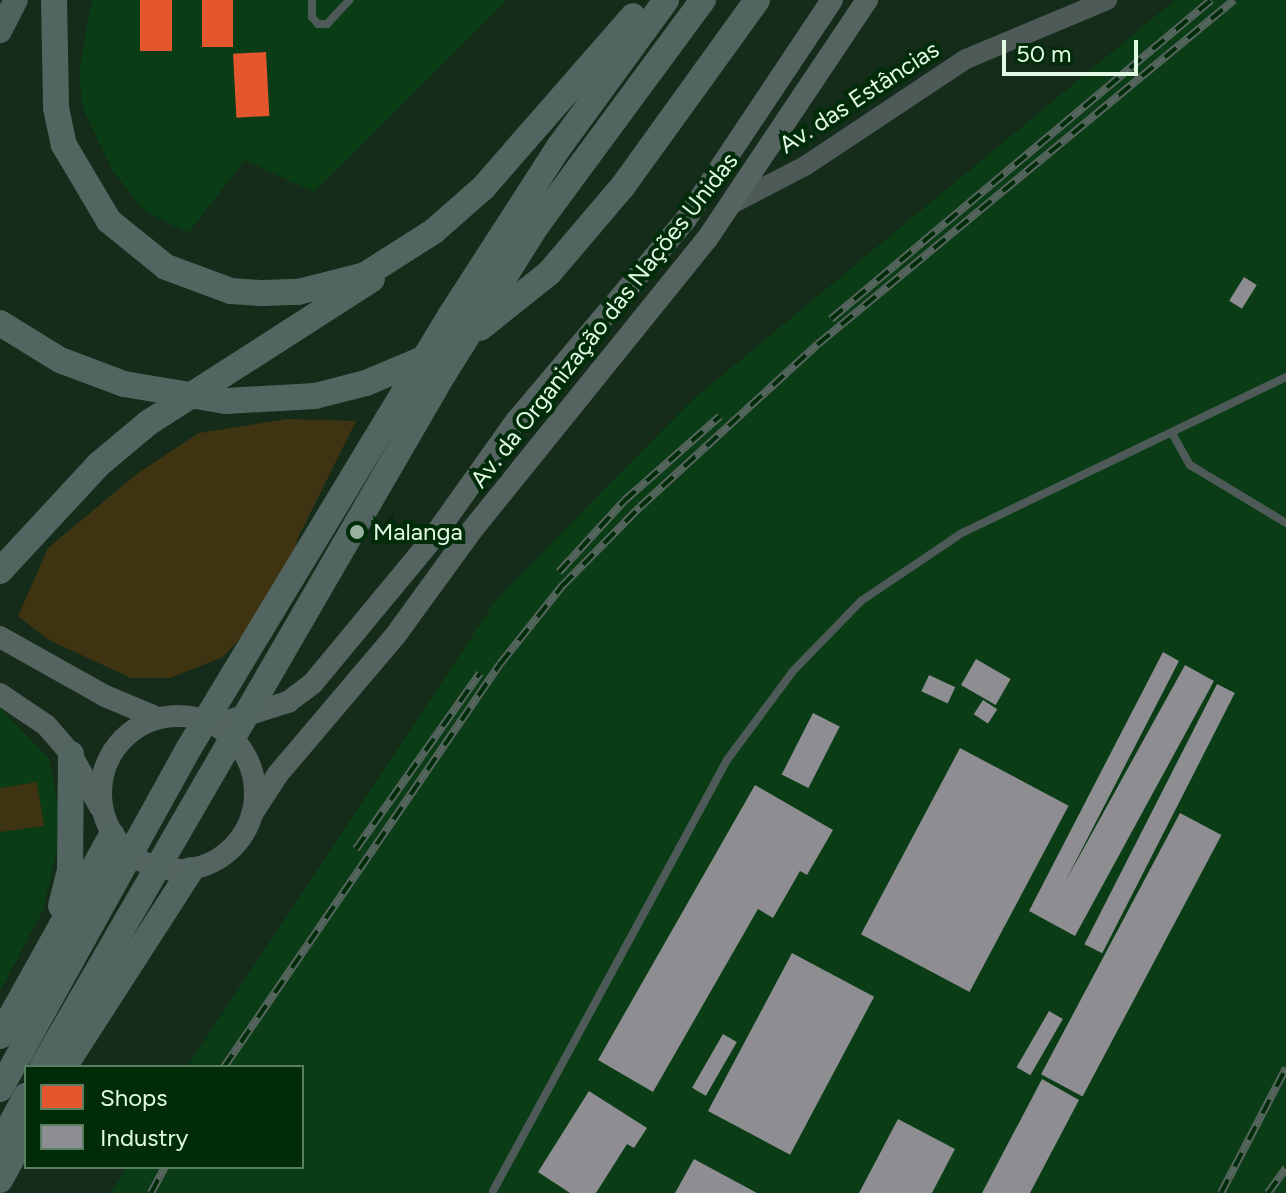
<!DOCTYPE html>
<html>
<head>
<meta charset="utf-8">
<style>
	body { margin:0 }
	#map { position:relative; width:1286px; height:1193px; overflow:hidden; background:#142c19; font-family:Figtree,sans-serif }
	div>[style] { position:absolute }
	.built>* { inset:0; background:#0a3c16 }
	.green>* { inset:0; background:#3e3412 }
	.shops>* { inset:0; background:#e4572e; transform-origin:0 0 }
	.industry>* { inset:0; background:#8d8d92; transform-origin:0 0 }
	.service>* { height:8px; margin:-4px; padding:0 4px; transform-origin:4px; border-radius:4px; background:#4d5a58 }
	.tertiary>* { height:20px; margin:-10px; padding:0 10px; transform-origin:10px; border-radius:10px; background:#4d5a58 }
	.secondary>* { height:22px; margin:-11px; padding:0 11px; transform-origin:11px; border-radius:11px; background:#556361 }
	.secondary>.ring { margin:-11px; padding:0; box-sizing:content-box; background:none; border:22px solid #556361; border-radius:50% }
	.primary>* { height:24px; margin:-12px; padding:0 12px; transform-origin:12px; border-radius:12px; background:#50625e }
	.trunk>* { height:26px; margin:-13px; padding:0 13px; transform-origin:13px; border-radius:13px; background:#526561 }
	.rail>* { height:8px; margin-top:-4px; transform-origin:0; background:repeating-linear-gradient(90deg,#002c09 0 15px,#56655e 0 30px); box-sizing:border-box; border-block:2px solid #56655e }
	.dots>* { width:22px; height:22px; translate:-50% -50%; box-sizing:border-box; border:4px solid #002c09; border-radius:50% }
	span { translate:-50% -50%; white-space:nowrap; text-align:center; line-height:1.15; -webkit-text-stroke:8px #002c09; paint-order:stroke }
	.street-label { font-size:24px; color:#e2fae4 }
	.poi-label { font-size:24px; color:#e2fae4 }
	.left { translate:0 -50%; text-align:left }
	.legend { position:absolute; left:24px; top:1065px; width:280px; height:104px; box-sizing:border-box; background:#002c09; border:2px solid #5a7e61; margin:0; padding:10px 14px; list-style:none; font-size:24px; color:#e2fae4 }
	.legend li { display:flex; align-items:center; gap:16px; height:40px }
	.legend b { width:40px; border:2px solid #5a7e61 }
	.scale { position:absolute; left:1002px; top:40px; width:136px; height:36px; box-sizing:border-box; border:4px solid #e2fae4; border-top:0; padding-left:10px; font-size:24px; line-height:28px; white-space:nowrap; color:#e2fae4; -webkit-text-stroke:6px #002c09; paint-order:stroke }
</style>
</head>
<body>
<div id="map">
	<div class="built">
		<i style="clip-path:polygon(92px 0,507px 0,314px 192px,245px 160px,188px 233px,143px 210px,113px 171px,83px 109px,79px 71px)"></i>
		<i style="clip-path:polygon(1175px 0,1286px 0,1286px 1193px,111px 1193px,127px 1167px,302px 1167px,302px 1067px,187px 1067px,496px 600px,691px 401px)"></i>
		<i style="clip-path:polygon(0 708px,49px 759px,59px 809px,57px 851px,43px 910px,0 991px)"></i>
	</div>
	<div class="green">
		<i style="clip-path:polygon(287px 419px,356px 421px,298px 538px,284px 591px,223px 657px,170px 678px,131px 678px,49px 640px,18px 616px,48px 548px,138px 473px,199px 433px)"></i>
		<i style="clip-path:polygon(37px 782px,44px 826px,0 832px,0 788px)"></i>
	</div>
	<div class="shops">
		<i style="left:140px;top:0;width:32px;height:51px"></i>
		<i style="left:202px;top:0;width:31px;height:47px"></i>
		<i style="left:266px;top:52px;width:64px;height:33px;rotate:87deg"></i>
	</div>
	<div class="industry">
		<i style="left:1244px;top:277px;width:15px;height:28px;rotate:32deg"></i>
		<i style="clip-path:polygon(1163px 652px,1179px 661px,1065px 882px,1185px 665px,1214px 681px,1075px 936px,1029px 911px)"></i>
		<i style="left:976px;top:659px;width:40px;height:30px;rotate:30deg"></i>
		<i style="left:929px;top:675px;width:29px;height:18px;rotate:25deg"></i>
		<i style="left:1217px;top:684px;width:20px;height:292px;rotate:27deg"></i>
		<i style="left:983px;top:700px;width:17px;height:17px;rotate:33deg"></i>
		<i style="left:813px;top:713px;width:30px;height:69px;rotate:27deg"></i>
		<i style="left:960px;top:748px;width:123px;height:211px;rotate:28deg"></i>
		<i style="clip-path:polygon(755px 785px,833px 830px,807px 875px,800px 871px,773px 918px,758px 909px,653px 1092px,598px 1060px)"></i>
		<i style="left:1180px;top:813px;width:47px;height:296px;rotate:28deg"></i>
		<i style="left:792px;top:953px;width:93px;height:179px;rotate:28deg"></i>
		<i style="left:1049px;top:1011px;width:16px;height:65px;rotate:30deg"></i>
		<i style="left:723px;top:1034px;width:16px;height:62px;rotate:30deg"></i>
		<i style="clip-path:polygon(1042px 1079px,1079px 1100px,1030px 1193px,982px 1193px)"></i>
		<i style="clip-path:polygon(589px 1091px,647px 1128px,634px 1148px,627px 1144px,596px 1193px,570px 1193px,538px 1172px)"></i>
		<i style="clip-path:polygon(898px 1119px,955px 1149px,932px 1193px,859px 1193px)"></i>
		<i style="clip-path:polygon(694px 1159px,757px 1193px,675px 1193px)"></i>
	</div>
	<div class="service">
		<i style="left:312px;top:0;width:17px;rotate:90deg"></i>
		<i style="left:312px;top:17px;width:9px;rotate:49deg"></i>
		<i style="left:318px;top:24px;width:9px"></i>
		<i style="left:327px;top:24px;width:33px;rotate:-47deg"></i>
		<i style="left:1172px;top:433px;width:37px;rotate:61deg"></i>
		<i style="left:1190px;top:465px;width:112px;rotate:31.1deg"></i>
		<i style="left:493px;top:1191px;width:490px;rotate:-61.5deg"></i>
		<i style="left:727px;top:760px;width:111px;rotate:-53.4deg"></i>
		<i style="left:793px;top:671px;width:98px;rotate:-45.8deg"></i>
		<i style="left:861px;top:601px;width:122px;rotate:-34deg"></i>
		<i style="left:962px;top:533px;width:360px;rotate:-25.7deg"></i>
	</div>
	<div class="tertiary">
		<i style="left:730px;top:205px;width:85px;rotate:-27.5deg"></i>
		<i style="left:805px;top:166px;width:193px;rotate:-33.6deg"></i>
		<i style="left:966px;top:59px;width:153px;rotate:-22.7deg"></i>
	</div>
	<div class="secondary">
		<i style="left:0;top:637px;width:120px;rotate:29.3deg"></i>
		<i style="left:105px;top:696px;width:52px;rotate:22.6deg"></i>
		<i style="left:0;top:694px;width:55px;rotate:34deg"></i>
		<i style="left:46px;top:725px;width:38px;rotate:49deg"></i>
		<i style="left:71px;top:754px;width:60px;rotate:61.3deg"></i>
		<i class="ring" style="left:101px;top:716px;width:132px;height:132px"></i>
		<i style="left:215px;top:725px;width:77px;rotate:-17.5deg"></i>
		<i style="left:288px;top:702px;width:31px;rotate:-37deg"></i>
		<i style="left:313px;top:683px;width:187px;rotate:-50.4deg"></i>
		<i style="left:432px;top:539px;width:145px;rotate:-54.6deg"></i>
		<i style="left:516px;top:421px;width:264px;rotate:-49.9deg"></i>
		<i style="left:686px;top:219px;width:263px;rotate:-56.3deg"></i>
		<i style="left:252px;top:814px;width:48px;rotate:-57deg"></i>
		<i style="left:278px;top:774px;width:181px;rotate:-49.7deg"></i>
		<i style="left:395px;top:636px;width:131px;rotate:-54deg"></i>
		<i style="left:472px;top:530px;width:374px;rotate:-51.1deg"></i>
		<i style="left:707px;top:239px;width:288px;rotate:-56.2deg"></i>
	</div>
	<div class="primary">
		<i style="left:0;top:31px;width:35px;rotate:-63deg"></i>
	</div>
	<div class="trunk">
		<i style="left:54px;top:0;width:108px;rotate:88.9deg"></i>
		<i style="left:56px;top:108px;width:38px;rotate:78deg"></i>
		<i style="left:64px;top:145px;width:88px;rotate:59.4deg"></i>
		<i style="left:109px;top:221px;width:73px;rotate:38.9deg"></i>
		<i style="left:166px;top:267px;width:69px;rotate:20.3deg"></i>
		<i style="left:231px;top:291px;width:32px;rotate:4deg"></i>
		<i style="left:263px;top:293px;width:35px;rotate:-2deg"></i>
		<i style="left:298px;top:292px;width:69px;rotate:-14.2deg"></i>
		<i style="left:365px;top:275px;width:82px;rotate:-32.5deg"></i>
		<i style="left:434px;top:231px;width:65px;rotate:-41.3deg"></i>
		<i style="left:483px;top:188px;width:228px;rotate:-48.9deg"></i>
		<i style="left:0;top:323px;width:70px;rotate:31.7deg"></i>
		<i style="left:60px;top:360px;width:68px;rotate:20.6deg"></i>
		<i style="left:124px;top:384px;width:103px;rotate:9.5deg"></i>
		<i style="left:226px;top:401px;width:89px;rotate:-3.2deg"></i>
		<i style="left:315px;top:396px;width:53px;rotate:-14.3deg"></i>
		<i style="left:366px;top:383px;width:67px;rotate:-22.8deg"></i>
		<i style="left:480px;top:328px;width:88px;rotate:-38.6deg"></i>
		<i style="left:549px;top:273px;width:114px;rotate:-49.6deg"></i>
		<i style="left:623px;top:186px;width:229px;rotate:-54.2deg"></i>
		<i style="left:0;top:571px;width:144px;rotate:-47.2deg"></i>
		<i style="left:98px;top:465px;width:65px;rotate:-40deg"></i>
		<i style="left:148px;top:423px;width:266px;rotate:-32.7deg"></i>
		<i style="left:61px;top:906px;width:37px;rotate:-76deg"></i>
		<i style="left:70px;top:870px;width:116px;rotate:-89.5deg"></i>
		<i style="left:0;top:1036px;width:230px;rotate:-60.9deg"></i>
		<i style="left:42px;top:1067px;width:796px;rotate:-59.92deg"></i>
		<i style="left:441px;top:378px;width:181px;rotate:-57.9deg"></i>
		<i style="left:537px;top:225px;width:280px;rotate:-53.6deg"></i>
		<i style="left:64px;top:1067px;width:234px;rotate:-57.2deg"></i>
		<i style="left:0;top:1089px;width:390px;rotate:-61deg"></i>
		<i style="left:189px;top:748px;width:505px;rotate:-58.86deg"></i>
		<i style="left:450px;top:316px;width:201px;rotate:-57.2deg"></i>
		<i style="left:559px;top:147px;width:182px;rotate:-53.9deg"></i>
		<i style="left:0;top:1144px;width:55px;rotate:-61.6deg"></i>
		<i style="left:0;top:1180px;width:54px;rotate:-61deg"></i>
	</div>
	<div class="rail">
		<i style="left:831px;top:319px;width:496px;rotate:-40deg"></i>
		<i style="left:559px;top:572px;width:96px;rotate:-47.5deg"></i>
		<i style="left:624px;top:501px;width:128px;rotate:-41.5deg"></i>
		<i style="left:356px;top:849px;width:215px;rotate:-54.8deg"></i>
		<i style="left:224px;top:1067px;width:488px;rotate:-55.6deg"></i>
		<i style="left:500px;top:664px;width:100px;rotate:-51.5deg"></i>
		<i style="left:562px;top:586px;width:111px;rotate:-45.4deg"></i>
		<i style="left:640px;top:507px;width:241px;rotate:-42.5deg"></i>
		<i style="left:818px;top:344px;width:540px;rotate:-39.59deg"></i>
		<i style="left:151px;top:1193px;width:30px;rotate:-62deg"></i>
		<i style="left:1221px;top:1193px;width:141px;rotate:-62.5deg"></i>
		<i style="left:1268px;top:1193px;width:31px;rotate:-54deg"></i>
	</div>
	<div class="dots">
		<i style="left:357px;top:532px;background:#9ab29d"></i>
	</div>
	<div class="street-label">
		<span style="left:859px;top:97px;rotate:-33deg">Av. das Estâncias</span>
		<span style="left:604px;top:320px;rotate:-52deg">Av. da Organização das Nações Unidas</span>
	</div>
	<div class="poi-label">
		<span class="left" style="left:373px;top:532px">Malanga</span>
	</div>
	<ul class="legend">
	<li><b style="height:22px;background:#e4572e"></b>Shops</li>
	<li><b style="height:22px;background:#8d8d92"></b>Industry</li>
	</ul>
	<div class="scale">50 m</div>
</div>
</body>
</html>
